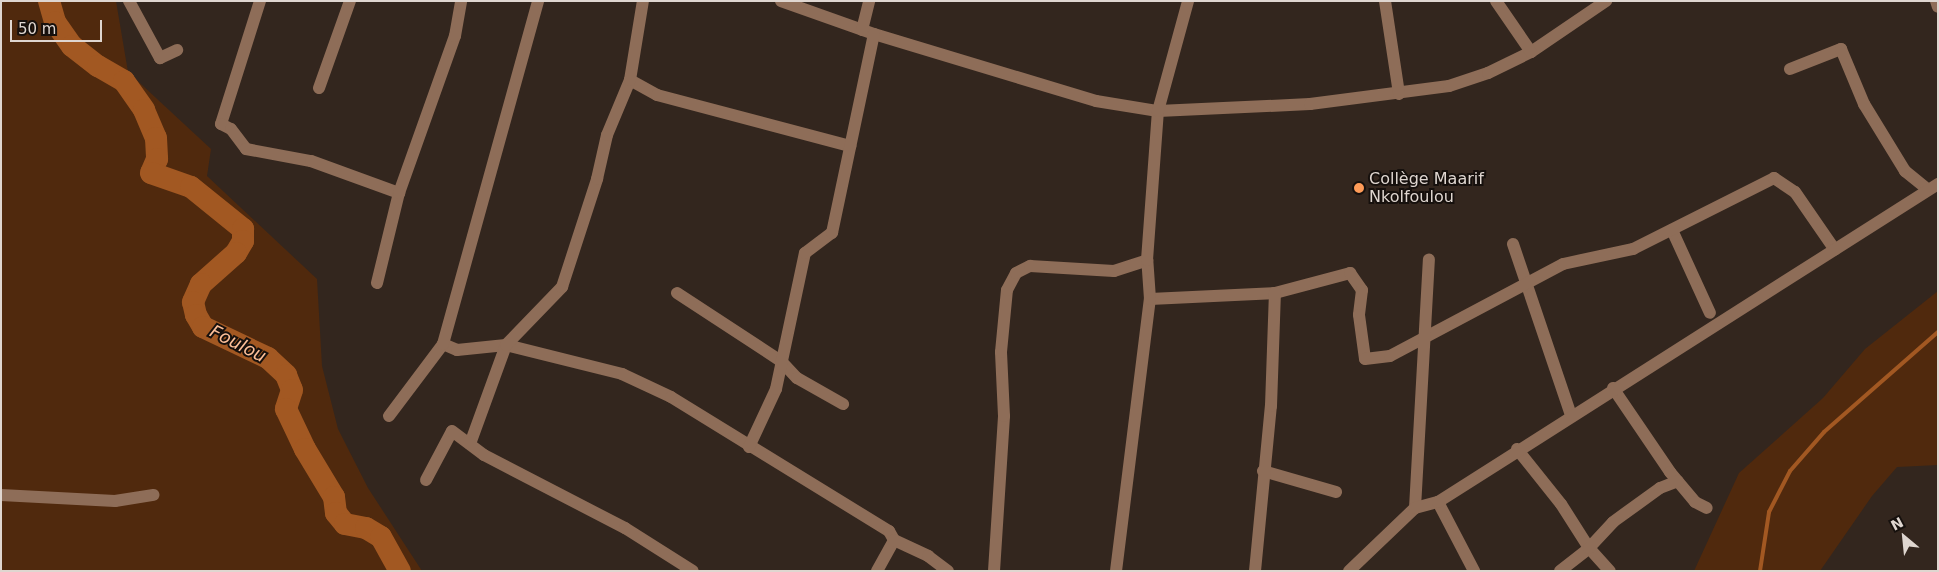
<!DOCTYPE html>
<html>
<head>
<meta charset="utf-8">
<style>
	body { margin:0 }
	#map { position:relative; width:1939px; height:572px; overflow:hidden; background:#33261e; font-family:"DejaVu Sans",sans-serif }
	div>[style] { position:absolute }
	.green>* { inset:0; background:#50290d }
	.stream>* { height:4px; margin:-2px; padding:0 2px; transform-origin:2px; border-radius:2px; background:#a25822 }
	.river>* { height:22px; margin:-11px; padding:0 11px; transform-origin:11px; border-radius:11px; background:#a25822 }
	.minor>* { height:12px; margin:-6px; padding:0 6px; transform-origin:6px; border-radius:6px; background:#8e6d58 }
	.dots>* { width:14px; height:14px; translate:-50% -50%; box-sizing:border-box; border:2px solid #16100d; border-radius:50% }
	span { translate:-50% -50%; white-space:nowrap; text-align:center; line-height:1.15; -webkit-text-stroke:4px #16100d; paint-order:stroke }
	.poi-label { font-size:16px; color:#dfd6d0 }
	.left { translate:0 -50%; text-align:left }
	.water-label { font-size:18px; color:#fec099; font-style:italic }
	.frame { position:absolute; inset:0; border:2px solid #dfd6d0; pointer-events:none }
	.north { position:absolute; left:1879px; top:512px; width:50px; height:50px; -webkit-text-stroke:4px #16100d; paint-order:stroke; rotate:332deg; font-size:14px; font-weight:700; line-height:20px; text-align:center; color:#dfd6d0 }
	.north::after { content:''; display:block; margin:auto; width:18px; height:22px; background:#dfd6d0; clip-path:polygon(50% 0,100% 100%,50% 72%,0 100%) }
	.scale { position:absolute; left:10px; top:20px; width:92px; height:22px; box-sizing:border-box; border:2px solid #dfd6d0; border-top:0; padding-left:6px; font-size:15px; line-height:18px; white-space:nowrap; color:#dfd6d0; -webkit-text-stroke:4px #16100d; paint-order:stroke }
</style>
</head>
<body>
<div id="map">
	<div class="green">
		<i style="clip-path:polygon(1px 1px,116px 1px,128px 72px,211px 149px,207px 176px,317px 279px,322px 366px,338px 429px,368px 488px,422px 571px,1px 571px)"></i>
		<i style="clip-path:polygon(1938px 291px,1938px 465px,1897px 467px,1872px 496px,1820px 571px,1694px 571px,1739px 473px,1823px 398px,1865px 349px)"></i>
	</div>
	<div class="stream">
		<i style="left:1760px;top:571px;width:60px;rotate:-81.3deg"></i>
		<i style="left:1769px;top:512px;width:46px;rotate:-62.9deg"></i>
		<i style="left:1790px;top:471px;width:52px;rotate:-48.9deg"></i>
		<i style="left:1824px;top:432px;width:152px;rotate:-41.3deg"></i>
	</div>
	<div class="river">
		<i style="left:49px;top:1px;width:22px;rotate:74deg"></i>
		<i style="left:55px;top:22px;width:29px;rotate:55deg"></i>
		<i style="left:72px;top:46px;width:33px;rotate:38deg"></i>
		<i style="left:98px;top:66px;width:30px;rotate:30deg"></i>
		<i style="left:124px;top:81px;width:35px;rotate:55deg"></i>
		<i style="left:144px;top:110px;width:30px;rotate:67deg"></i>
		<i style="left:156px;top:138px;width:21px;rotate:87deg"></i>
		<i style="left:157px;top:159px;width:15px;rotate:113deg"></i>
		<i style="left:151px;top:173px;width:42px;rotate:19.3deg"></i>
		<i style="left:191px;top:187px;width:67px;rotate:38.9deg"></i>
		<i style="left:243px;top:229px;width:12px;rotate:90deg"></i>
		<i style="left:243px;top:241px;width:14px;rotate:120deg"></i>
		<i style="left:236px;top:253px;width:47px;rotate:138.5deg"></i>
		<i style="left:201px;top:284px;width:20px;rotate:114deg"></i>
		<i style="left:193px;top:302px;width:13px;rotate:77deg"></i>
		<i style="left:196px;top:315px;width:14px;rotate:60deg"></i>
		<i style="left:203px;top:327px;width:72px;rotate:25.5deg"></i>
		<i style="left:268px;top:358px;width:25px;rotate:43deg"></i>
		<i style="left:286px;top:375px;width:16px;rotate:68deg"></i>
		<i style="left:292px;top:390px;width:20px;rotate:108deg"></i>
		<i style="left:286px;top:409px;width:44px;rotate:64.6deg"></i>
		<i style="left:305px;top:449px;width:56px;rotate:58.9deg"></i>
		<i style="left:334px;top:497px;width:16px;rotate:83deg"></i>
		<i style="left:336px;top:513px;width:14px;rotate:51deg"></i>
		<i style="left:345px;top:524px;width:21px;rotate:11deg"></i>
		<i style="left:366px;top:528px;width:17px;rotate:31deg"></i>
		<i style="left:381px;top:537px;width:39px;rotate:61deg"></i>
	</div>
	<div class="minor">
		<i style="left:129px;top:1px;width:65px;rotate:61.5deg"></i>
		<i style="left:160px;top:58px;width:19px;rotate:-25deg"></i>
		<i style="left:260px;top:1px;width:129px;rotate:107.6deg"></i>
		<i style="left:221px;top:124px;width:11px;rotate:27deg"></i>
		<i style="left:231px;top:129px;width:25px;rotate:53deg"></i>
		<i style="left:246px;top:149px;width:66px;rotate:10.5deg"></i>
		<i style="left:311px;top:161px;width:94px;rotate:20deg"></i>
		<i style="left:781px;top:1px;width:99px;rotate:19.5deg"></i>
		<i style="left:874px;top:34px;width:232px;rotate:16.8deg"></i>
		<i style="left:1096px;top:101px;width:63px;rotate:9.2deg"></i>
		<i style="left:1158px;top:111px;width:152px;rotate:-2.6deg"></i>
		<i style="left:1310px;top:104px;width:140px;rotate:-7.4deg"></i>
		<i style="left:1449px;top:86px;width:41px;rotate:-18.4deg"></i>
		<i style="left:1488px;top:73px;width:48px;rotate:-26deg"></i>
		<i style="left:1531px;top:52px;width:91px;rotate:-34.2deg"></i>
		<i style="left:1385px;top:1px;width:94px;rotate:81.4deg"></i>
		<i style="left:1496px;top:1px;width:62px;rotate:55.5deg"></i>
		<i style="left:1936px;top:1px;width:6px;rotate:72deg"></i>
		<i style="left:862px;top:30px;width:30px;rotate:-76deg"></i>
		<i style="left:1790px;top:69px;width:55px;rotate:-21.4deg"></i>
		<i style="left:1841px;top:49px;width:60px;rotate:67.3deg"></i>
		<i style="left:1864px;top:104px;width:79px;rotate:58.5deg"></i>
		<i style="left:1905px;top:171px;width:28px;rotate:39deg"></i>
		<i style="left:630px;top:80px;width:31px;rotate:29deg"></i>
		<i style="left:657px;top:95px;width:200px;rotate:14.8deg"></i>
		<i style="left:319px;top:88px;width:92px;rotate:-70.4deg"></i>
		<i style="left:1672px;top:230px;width:91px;rotate:65.4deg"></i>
		<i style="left:1513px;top:244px;width:181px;rotate:71.3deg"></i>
		<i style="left:377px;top:283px;width:93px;rotate:-76.3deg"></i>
		<i style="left:399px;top:193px;width:167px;rotate:-70.4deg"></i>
		<i style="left:455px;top:36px;width:36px;rotate:-80deg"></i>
		<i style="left:677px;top:293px;width:124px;rotate:33.2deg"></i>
		<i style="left:781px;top:361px;width:23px;rotate:47deg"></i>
		<i style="left:797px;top:378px;width:53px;rotate:29.5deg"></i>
		<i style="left:1150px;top:299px;width:125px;rotate:-2.7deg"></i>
		<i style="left:1275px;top:293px;width:78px;rotate:-14.9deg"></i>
		<i style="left:1350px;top:273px;width:21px;rotate:55deg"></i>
		<i style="left:1362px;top:290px;width:25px;rotate:97deg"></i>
		<i style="left:1359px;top:315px;width:44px;rotate:82.2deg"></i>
		<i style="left:1365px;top:359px;width:25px;rotate:-7deg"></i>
		<i style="left:1390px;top:356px;width:196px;rotate:-28deg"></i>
		<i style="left:1563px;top:264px;width:72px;rotate:-12.1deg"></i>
		<i style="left:1633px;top:249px;width:158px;rotate:-26.7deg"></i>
		<i style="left:1774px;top:178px;width:25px;rotate:34deg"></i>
		<i style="left:1795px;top:192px;width:70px;rotate:55.4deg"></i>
		<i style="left:443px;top:344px;width:15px;rotate:23deg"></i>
		<i style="left:457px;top:350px;width:49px;rotate:-5.8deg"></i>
		<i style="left:506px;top:345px;width:120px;rotate:14deg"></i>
		<i style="left:622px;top:374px;width:54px;rotate:25.1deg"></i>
		<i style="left:671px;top:397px;width:256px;rotate:31.6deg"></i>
		<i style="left:889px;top:531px;width:10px;rotate:61deg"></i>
		<i style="left:1613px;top:388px;width:102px;rotate:55.8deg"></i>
		<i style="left:1670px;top:472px;width:39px;rotate:50deg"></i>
		<i style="left:1695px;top:502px;width:13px;rotate:27deg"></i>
		<i style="left:389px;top:416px;width:90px;rotate:-53.1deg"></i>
		<i style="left:443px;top:344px;width:356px;rotate:-74.5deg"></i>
		<i style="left:470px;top:444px;width:105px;rotate:-70deg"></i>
		<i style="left:506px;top:345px;width:81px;rotate:-46deg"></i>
		<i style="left:562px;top:287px;width:114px;rotate:-72deg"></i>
		<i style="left:597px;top:179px;width:45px;rotate:-77.2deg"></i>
		<i style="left:607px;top:135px;width:60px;rotate:-67.3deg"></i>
		<i style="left:630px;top:80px;width:80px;rotate:-80.7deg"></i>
		<i style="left:749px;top:447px;width:64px;rotate:-65deg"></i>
		<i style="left:776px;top:389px;width:139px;rotate:-78deg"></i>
		<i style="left:805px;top:253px;width:34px;rotate:-37deg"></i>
		<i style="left:832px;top:233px;width:203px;rotate:-78.1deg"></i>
		<i style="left:1517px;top:449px;width:70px;rotate:51.3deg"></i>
		<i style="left:1561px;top:504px;width:52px;rotate:57.5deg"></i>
		<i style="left:1589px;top:548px;width:31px;rotate:48deg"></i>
		<i style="left:1263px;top:471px;width:76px;rotate:16deg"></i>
		<i style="left:426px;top:480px;width:55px;rotate:-62deg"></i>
		<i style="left:452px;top:431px;width:40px;rotate:37deg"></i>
		<i style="left:484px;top:455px;width:159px;rotate:27.4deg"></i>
		<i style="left:625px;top:528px;width:80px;rotate:32.3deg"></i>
		<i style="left:1px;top:495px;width:114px;rotate:3deg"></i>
		<i style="left:115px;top:501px;width:39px;rotate:-9deg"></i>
		<i style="left:1438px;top:502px;width:78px;rotate:62.4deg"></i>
		<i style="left:1415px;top:508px;width:249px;rotate:-86.8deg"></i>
		<i style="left:877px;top:571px;width:35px;rotate:-61deg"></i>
		<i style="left:894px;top:540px;width:38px;rotate:25deg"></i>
		<i style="left:928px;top:556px;width:25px;rotate:37deg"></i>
		<i style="left:994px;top:571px;width:155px;rotate:-86.3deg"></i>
		<i style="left:1004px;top:416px;width:64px;rotate:-92.7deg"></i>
		<i style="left:1001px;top:352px;width:62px;rotate:-84.5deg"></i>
		<i style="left:1007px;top:290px;width:19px;rotate:-62deg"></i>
		<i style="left:1016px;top:273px;width:16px;rotate:-27deg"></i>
		<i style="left:1030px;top:266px;width:84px;rotate:3.4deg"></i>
		<i style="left:1114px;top:271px;width:35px;rotate:-18deg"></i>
		<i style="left:1116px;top:571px;width:274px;rotate:-82.9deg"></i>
		<i style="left:1150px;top:299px;width:39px;rotate:-94deg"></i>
		<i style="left:1147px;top:260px;width:149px;rotate:-85.8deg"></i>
		<i style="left:1158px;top:111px;width:114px;rotate:-74.7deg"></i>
		<i style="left:1255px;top:571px;width:166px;rotate:-84.5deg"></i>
		<i style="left:1271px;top:406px;width:113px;rotate:-88deg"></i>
		<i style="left:1349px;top:571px;width:91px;rotate:-43.7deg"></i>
		<i style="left:1415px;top:508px;width:24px;rotate:-15deg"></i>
		<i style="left:1438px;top:502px;width:593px;rotate:-32.46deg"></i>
		<i style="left:1560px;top:571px;width:37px;rotate:-38deg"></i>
		<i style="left:1589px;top:548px;width:35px;rotate:-47deg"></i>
		<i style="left:1613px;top:522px;width:58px;rotate:-35.9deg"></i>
		<i style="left:1660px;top:488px;width:19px;rotate:-21deg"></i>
	</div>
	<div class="dots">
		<i style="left:1359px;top:188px;background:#fe9b58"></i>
	</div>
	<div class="poi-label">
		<span class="left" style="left:1369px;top:188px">Collège Maarif<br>Nkolfoulou</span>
	</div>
	<div class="water-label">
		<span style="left:238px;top:344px;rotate:27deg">Foulou</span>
	</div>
	<div class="frame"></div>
	<div class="north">N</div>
	<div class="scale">50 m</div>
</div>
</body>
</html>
